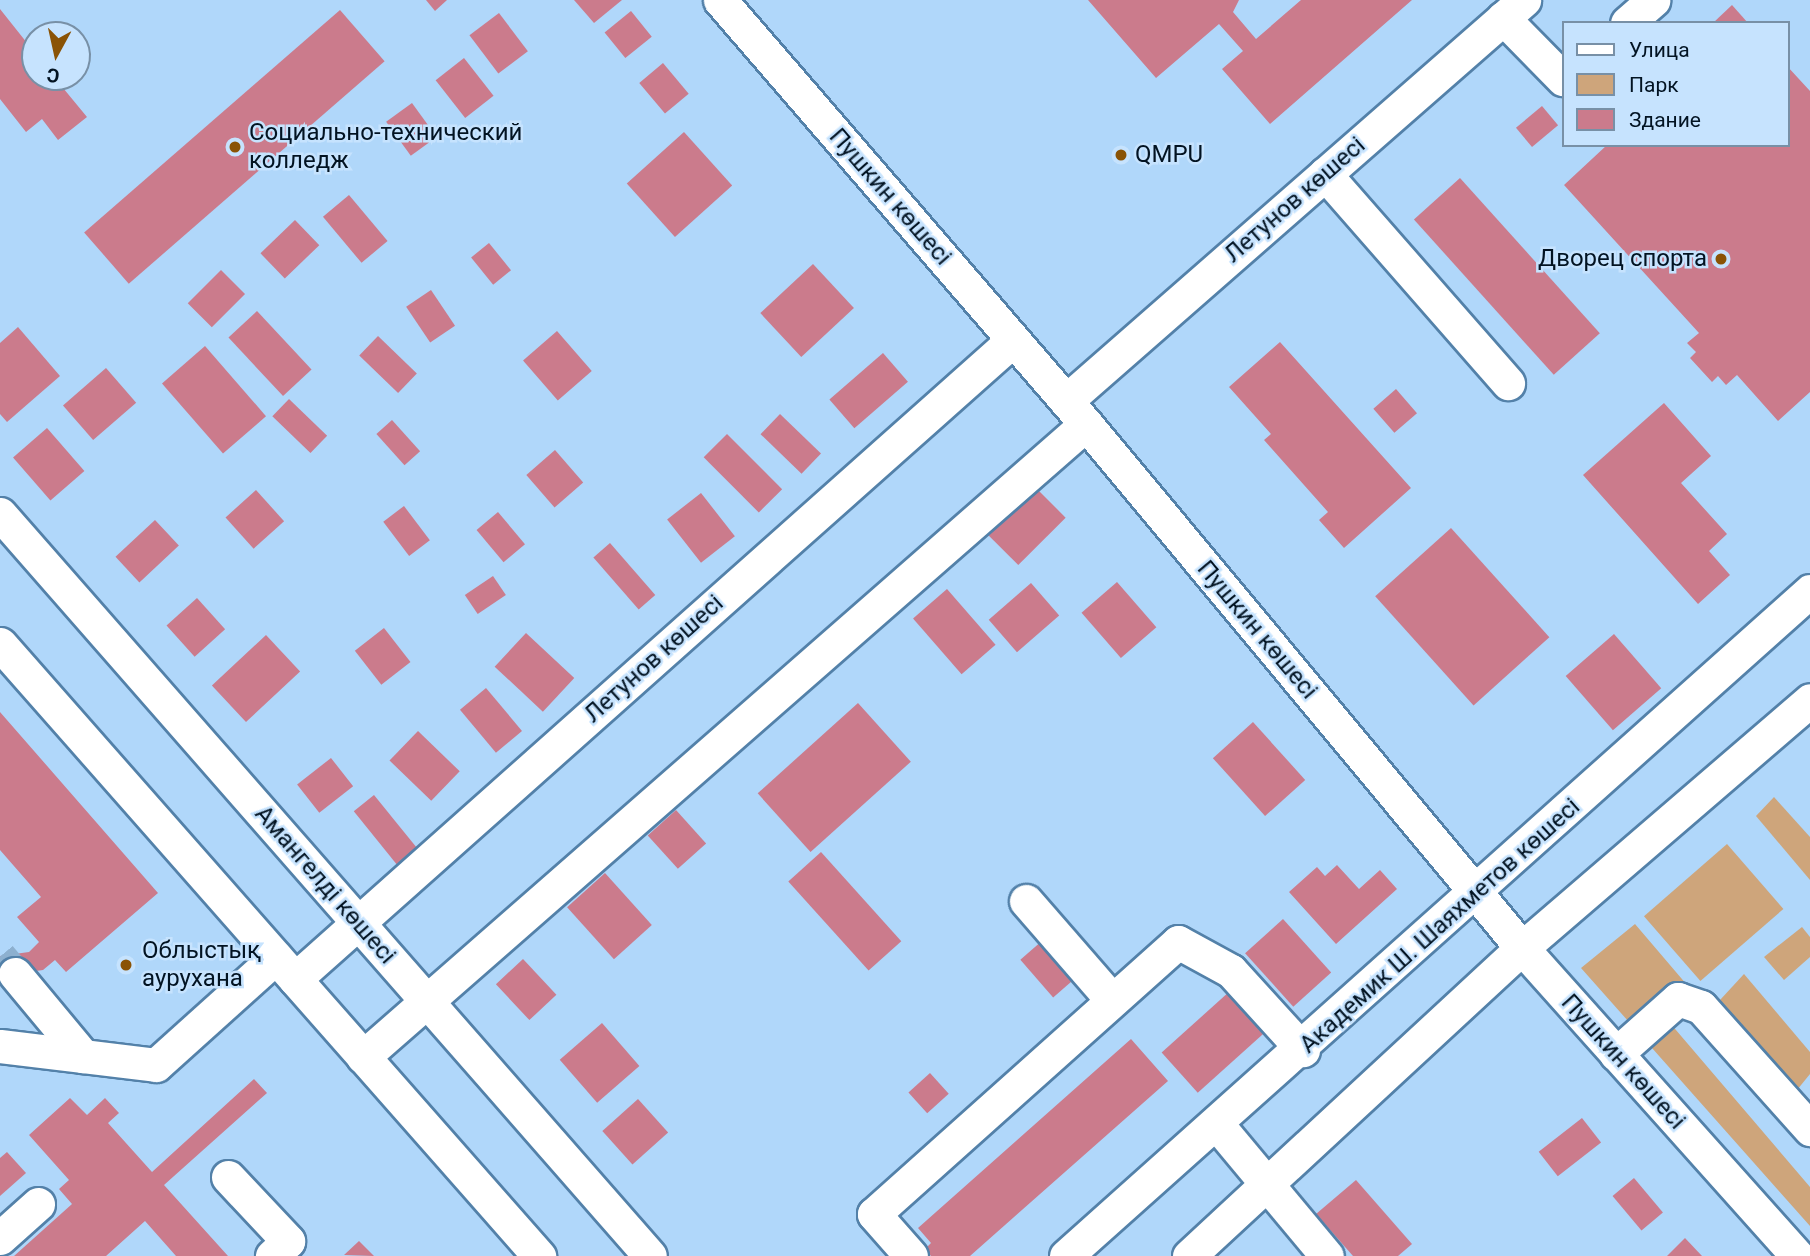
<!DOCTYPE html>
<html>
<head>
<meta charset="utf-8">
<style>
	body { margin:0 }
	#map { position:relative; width:1810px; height:1256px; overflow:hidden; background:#b0d7fa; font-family:Roboto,sans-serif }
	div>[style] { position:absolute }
	.green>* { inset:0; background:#cea57b; transform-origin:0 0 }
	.building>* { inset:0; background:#cb7b8c; transform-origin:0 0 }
	.minor-tunnel>* { height:33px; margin-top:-16.5px; transform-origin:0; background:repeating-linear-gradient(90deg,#8db0cf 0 33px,transparent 0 50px) }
	.roads { filter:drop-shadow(2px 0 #5381a9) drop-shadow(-2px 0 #5381a9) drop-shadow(0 2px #5381a9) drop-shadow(0 -2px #5381a9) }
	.minor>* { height:33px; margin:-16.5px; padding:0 16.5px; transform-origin:16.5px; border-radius:16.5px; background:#fff }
	.dots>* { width:19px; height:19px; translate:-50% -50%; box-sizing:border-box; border:4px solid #c6e3fe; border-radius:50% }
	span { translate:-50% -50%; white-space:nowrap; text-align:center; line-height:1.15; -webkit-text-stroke:5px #c6e3fe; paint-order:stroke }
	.poi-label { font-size:24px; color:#021322 }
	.left { translate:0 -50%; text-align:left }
	.right { translate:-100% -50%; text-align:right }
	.street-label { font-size:24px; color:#021322 }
	.legend { position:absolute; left:1562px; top:21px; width:228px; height:126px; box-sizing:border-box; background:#c6e3fe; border:2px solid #7890a6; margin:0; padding:9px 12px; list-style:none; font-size:21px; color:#021322 }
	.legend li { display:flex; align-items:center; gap:14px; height:35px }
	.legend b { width:35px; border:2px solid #7890a6 }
	.north { position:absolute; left:21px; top:21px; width:70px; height:70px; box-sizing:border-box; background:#c6e3fe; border:2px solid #7890a6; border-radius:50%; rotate:188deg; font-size:19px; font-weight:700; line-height:28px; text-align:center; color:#021322 }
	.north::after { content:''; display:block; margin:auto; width:24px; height:32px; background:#8a5305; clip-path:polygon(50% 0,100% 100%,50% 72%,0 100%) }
</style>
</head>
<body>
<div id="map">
	<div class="green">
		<i style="clip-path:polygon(1774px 797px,1810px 837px,1810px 880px,1756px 816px)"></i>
		<i style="left:1727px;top:844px;width:86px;height:110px;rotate:49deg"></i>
		<i style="clip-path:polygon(1635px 924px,1693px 992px,1664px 1016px,1810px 1187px,1810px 1226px,1581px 968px)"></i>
		<i style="clip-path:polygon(1802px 927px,1810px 937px,1810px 957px,1784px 980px,1764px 957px)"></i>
		<i style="clip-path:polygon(1744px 974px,1810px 1052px,1810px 1074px,1797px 1090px,1720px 1000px)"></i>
	</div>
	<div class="building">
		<i style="clip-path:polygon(426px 0,447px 0,435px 11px)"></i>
		<i style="clip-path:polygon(574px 0,622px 0,594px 23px)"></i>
		<i style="clip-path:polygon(1088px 0,1239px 0,1233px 12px,1256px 39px,1301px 0,1412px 0,1270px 124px,1222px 69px,1243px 51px,1219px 24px,1156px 78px)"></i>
		<i style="clip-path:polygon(1732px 5px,1748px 23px,1713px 23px)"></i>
		<i style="clip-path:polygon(0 9px,35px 53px,35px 77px,54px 77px,87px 117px,58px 140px,42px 119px,26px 132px,0 99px)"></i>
		<i style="left:340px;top:10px;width:68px;height:339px;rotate:49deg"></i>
		<i style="left:631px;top:11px;width:33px;height:34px;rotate:51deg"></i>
		<i style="left:499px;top:13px;width:48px;height:37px;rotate:53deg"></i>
		<i style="left:464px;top:58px;width:48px;height:36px;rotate:52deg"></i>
		<i style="left:663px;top:63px;width:40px;height:31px;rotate:50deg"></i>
		<i style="clip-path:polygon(1787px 66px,1810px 91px,1810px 392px,1778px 421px,1737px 375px,1726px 385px,1718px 376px,1712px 382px,1690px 358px,1696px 352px,1687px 343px,1699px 333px,1564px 185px,1607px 145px,1787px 145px)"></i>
		<i style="left:412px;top:103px;width:42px;height:32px;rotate:54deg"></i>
		<i style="left:1542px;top:106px;width:25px;height:34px;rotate:50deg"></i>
		<i style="left:684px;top:132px;width:72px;height:77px;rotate:48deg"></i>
		<i style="left:1460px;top:178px;width:209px;height:62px;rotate:48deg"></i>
		<i style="left:349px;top:195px;width:60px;height:34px;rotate:50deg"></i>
		<i style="left:295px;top:220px;width:35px;height:48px;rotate:46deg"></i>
		<i style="left:489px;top:243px;width:35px;height:23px;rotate:51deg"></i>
		<i style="left:813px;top:264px;width:60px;height:72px;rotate:47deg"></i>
		<i style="left:221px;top:270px;width:34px;height:47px;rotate:45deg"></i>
		<i style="left:431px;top:290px;width:43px;height:30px;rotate:56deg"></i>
		<i style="left:257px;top:311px;width:80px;height:39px;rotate:47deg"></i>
		<i style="clip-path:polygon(18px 327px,60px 376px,7px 422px,0 414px,0 343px)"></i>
		<i style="left:557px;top:331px;width:53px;height:45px;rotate:49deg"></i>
		<i style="left:378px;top:336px;width:54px;height:27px;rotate:44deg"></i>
		<i style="clip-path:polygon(1280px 342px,1411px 488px,1344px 548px,1319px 520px,1328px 512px,1264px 440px,1271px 434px,1229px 387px)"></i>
		<i style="left:205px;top:346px;width:93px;height:57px;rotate:49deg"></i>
		<i style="left:883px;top:353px;width:38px;height:71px;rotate:49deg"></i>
		<i style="left:106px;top:368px;width:46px;height:57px;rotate:49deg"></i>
		<i style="left:1396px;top:389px;width:32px;height:30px;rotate:49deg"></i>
		<i style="left:289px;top:399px;width:53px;height:24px;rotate:44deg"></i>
		<i style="clip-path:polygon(1664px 403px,1711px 456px,1681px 483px,1727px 534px,1709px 551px,1730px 575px,1698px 604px,1583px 475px)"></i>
		<i style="left:780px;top:414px;width:57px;height:28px;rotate:44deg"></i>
		<i style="left:392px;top:420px;width:42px;height:21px;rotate:48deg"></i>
		<i style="left:47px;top:428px;width:57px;height:45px;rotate:49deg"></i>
		<i style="left:727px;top:434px;width:78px;height:33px;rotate:45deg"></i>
		<i style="left:555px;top:450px;width:43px;height:38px;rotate:49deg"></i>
		<i style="left:1031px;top:483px;width:49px;height:67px;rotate:45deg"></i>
		<i style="left:256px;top:490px;width:42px;height:41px;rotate:48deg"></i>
		<i style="left:701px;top:493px;width:55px;height:43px;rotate:52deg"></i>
		<i style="left:404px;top:506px;width:43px;height:26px;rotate:53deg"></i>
		<i style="left:498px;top:512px;width:42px;height:28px;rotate:50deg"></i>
		<i style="left:155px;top:520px;width:35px;height:54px;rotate:47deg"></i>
		<i style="left:1451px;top:528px;width:147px;height:102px;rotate:48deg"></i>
		<i style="left:610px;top:543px;width:69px;height:22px;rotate:49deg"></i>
		<i style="left:493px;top:576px;width:23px;height:34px;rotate:56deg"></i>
		<i style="left:1117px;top:582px;width:60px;height:47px;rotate:49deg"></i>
		<i style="left:1031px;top:583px;width:43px;height:56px;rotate:49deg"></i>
		<i style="left:947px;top:589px;width:74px;height:45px;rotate:49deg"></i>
		<i style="left:197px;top:598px;width:42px;height:41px;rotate:48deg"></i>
		<i style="left:384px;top:628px;width:43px;height:37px;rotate:52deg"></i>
		<i style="left:526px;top:633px;width:66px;height:46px;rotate:43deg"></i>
		<i style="left:1614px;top:634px;width:72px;height:64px;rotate:49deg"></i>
		<i style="left:266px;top:635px;width:50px;height:74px;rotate:47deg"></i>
		<i style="left:486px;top:688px;width:56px;height:34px;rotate:50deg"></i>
		<i style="left:858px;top:703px;width:79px;height:135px;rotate:48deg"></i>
		<i style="clip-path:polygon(0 712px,158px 893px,66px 972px,55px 960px,43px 970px,0 976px,0 956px,29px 952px,39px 942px,17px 917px,41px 897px,0 850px)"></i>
		<i style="left:1253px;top:722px;width:78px;height:54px;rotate:48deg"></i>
		<i style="left:418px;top:731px;width:58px;height:41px;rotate:44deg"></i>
		<i style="left:331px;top:758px;width:36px;height:43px;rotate:52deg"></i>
		<i style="left:374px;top:795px;width:68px;height:26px;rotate:51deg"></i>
		<i style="left:676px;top:810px;width:45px;height:38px;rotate:48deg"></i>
		<i style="left:821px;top:852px;width:120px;height:44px;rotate:48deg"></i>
		<i style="clip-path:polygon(1337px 865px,1359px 889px,1380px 870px,1397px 889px,1336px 944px,1289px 892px,1317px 867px,1325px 876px)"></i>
		<i style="left:605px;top:873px;width:70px;height:51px;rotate:48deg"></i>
		<i style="left:1283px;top:919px;width:72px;height:51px;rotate:48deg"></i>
		<i style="left:1043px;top:940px;width:50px;height:30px;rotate:49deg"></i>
		<i style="left:523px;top:959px;width:49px;height:37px;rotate:47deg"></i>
		<i style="left:1230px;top:991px;width:54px;height:92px;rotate:48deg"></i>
		<i style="left:602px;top:1023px;width:57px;height:56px;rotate:49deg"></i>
		<i style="clip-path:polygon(1131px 1039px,1168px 1081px,970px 1256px,931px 1256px,925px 1249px,931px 1243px,918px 1228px)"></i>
		<i style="left:930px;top:1073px;width:28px;height:29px;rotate:48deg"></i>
		<i style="clip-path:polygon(254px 1079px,267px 1093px,164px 1185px,228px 1256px,176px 1256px,145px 1221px,106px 1256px,14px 1256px,72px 1204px,59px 1189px,69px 1180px,29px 1135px,70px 1098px,87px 1115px,105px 1098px,119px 1113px,108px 1123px,152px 1172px)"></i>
		<i style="left:638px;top:1099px;width:45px;height:48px;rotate:48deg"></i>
		<i style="left:1582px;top:1118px;width:31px;height:55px;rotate:52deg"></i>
		<i style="clip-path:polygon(7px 1152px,26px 1173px,0 1196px,0 1158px)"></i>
		<i style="left:1634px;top:1178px;width:45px;height:28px;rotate:50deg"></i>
		<i style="clip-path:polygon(1356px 1180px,1412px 1244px,1398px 1256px,1353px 1256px,1316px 1214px)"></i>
		<i style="clip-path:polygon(1685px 1238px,1702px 1256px,1667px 1256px)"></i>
		<i style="clip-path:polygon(359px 1241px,374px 1256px,344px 1255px)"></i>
	</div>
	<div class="minor-tunnel">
		<i style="left:0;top:956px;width:23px;rotate:50deg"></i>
	</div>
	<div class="roads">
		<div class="minor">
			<i style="left:720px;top:0;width:560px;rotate:49.2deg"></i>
			<i style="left:1086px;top:424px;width:682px;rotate:50.24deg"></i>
			<i style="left:1522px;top:948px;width:413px;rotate:48.2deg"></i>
			<i style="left:1503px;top:18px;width:86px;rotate:45.5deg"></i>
			<i style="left:1627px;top:23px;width:35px;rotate:-41deg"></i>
			<i style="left:1325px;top:174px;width:278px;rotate:48.8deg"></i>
			<i style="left:1066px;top:401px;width:609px;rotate:-41.2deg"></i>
			<i style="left:0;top:514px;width:986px;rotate:48.78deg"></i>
			<i style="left:0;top:644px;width:816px;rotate:48.63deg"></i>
			<i style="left:1026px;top:901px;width:131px;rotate:49deg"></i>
			<i style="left:15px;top:974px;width:107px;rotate:50.3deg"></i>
			<i style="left:295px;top:979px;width:961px;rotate:-41.67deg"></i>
			<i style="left:0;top:1046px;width:157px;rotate:6.9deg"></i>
			<i style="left:156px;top:1065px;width:161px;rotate:-42deg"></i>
			<i style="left:1616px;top:1054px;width:83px;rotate:-41.6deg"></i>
			<i style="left:1678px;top:999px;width:24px;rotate:19deg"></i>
			<i style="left:1701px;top:1007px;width:164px;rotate:48.2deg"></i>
			<i style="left:363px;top:1057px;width:961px;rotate:-41.2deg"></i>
			<i style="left:1216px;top:1123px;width:173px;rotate:50.2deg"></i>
			<i style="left:228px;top:1177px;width:88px;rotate:46.8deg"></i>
			<i style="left:288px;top:1241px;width:22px;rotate:137deg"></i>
			<i style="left:0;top:1238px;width:51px;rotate:-41.8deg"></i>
			<i style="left:911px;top:1256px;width:56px;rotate:-131.4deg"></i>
			<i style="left:874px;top:1214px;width:408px;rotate:-41.8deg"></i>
			<i style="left:1178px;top:942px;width:60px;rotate:28.7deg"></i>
			<i style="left:1231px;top:971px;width:107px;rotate:47.7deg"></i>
			<i style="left:1066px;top:1256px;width:998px;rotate:-41.79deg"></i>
			<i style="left:1189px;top:1256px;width:454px;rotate:-42.8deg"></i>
			<i style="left:1522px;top:948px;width:380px;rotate:-40.7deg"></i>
		</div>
	</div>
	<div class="dots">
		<i style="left:235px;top:147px;background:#8a5305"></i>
		<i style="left:1121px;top:155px;background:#8a5305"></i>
		<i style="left:1721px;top:259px;background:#8a5305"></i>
		<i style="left:126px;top:965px;background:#8a5305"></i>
	</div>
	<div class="poi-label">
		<span class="left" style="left:249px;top:147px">Социально-технический<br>колледж</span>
		<span class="left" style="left:1135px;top:155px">QMPU</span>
		<span class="right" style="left:1707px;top:259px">Дворец спорта</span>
		<span class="left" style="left:142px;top:965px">Облыстық<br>аурухана</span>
	</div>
	<div class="street-label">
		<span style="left:890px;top:197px;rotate:49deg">Пушкин көшесі</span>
		<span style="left:1295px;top:200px;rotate:-41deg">Летунов көшесі</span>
		<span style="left:1257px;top:630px;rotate:50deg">Пушкин көшесі</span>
		<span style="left:654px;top:659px;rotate:-42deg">Летунов көшесі</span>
		<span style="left:325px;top:885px;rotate:49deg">Амангелді көшесі</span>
		<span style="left:1440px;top:926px;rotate:-42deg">Академик Ш. Шаяхметов көшесі</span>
		<span style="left:1623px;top:1062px;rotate:48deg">Пушкин көшесі</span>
	</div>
	<ul class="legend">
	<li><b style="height:9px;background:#fff"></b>Улица</li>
	<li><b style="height:19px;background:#cea57b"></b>Парк</li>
	<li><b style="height:19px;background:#cb7b8c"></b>Здание</li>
	</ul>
	<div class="north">С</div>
</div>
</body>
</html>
